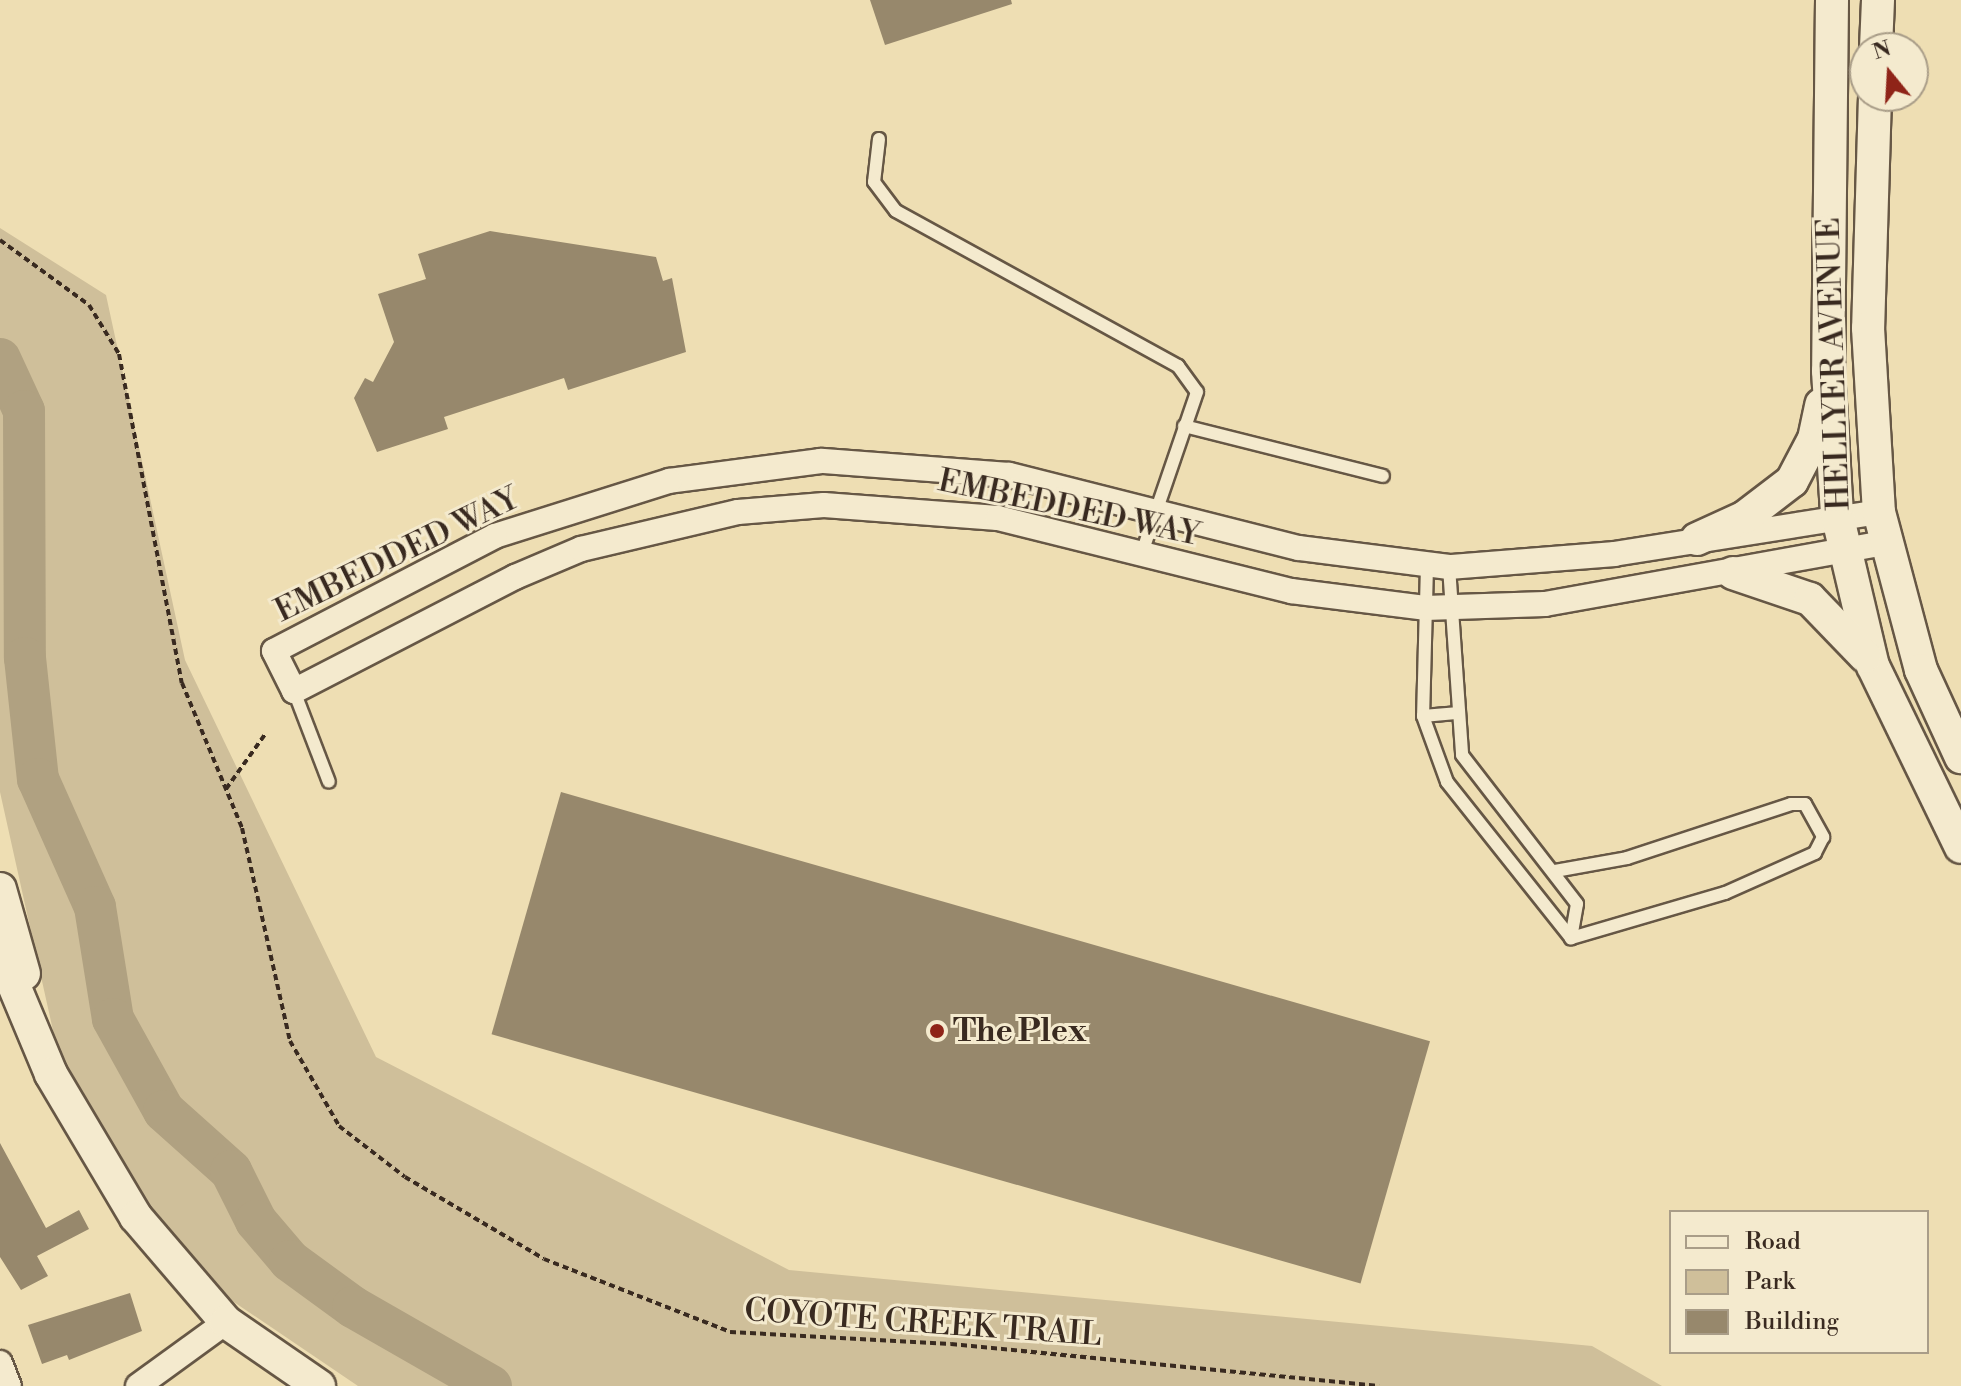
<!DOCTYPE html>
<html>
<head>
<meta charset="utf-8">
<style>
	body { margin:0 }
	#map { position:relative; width:1961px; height:1386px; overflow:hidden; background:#eedeb3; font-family:"Libre Bodoni",serif }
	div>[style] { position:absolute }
	.green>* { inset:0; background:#cfbf9a }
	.river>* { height:42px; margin:-21px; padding:0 21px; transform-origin:21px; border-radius:21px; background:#b0a181 }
	.building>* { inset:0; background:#97886c; transform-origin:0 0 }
	.path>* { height:4px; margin-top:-2px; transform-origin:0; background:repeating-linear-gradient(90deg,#392a20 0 6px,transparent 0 10px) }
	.roads { filter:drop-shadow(2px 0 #665745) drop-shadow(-2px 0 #665745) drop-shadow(0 2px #665745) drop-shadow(0 -2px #665745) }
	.lane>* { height:12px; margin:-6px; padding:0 6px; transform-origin:6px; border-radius:6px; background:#f4eace }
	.street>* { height:24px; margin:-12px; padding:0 12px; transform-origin:12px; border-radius:12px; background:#f4eace }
	.secondary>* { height:32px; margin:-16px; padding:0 16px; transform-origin:16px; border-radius:16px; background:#f4eace }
	.dots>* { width:22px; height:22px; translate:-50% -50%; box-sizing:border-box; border:4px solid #f4eace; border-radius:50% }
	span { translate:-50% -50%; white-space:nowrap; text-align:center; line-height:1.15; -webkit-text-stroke:6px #f4eace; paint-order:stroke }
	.street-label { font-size:32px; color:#392a20 }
	.poi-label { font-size:32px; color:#392a20; font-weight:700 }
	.left { translate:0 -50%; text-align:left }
	.legend { position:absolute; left:1669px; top:1210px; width:260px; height:144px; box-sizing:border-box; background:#f4eace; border:2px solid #a99d88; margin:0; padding:10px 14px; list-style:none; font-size:24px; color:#392a20 }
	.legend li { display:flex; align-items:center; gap:16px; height:40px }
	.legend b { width:40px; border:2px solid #a99d88 }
	.north { position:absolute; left:1849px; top:32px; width:80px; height:80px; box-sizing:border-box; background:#f4eace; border:2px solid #a99d88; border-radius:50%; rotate:342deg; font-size:22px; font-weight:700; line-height:32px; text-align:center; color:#392a20 }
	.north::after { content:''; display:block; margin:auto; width:28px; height:36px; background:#8f2418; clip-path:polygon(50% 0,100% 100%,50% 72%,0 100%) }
</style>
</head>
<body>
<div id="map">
	<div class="green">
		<i style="clip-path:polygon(0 228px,106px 295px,185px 660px,376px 1057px,789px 1270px,1592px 1346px,1662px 1386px,358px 1386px,225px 1296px,144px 1205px,58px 1053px,0 792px)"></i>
	</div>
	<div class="river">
		<i style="left:0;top:359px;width:57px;rotate:65.2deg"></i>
		<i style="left:24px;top:411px;width:247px;rotate:89.8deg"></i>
		<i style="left:25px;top:658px;width:122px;rotate:83.9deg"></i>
		<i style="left:38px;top:779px;width:140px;rotate:66deg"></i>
		<i style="left:95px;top:907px;width:113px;rotate:80.9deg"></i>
		<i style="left:113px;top:1019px;width:105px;rotate:61deg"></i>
		<i style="left:164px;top:1111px;width:90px;rotate:41.8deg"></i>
		<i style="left:231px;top:1171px;width:56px;rotate:63.4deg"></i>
		<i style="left:256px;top:1221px;width:52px;rotate:49.6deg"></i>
		<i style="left:290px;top:1261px;width:78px;rotate:36.1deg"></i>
		<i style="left:353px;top:1307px;width:159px;rotate:29.8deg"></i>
	</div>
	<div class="building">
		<i style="clip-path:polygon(870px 0,1011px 0,1012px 4px,885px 45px)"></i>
		<i style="clip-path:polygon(490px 231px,656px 257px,663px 281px,672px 278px,686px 352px,568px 390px,564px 378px,444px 417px,448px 429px,377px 452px,354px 398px,365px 378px,373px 382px,394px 342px,378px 294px,426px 279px,418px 254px)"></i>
		<i style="left:561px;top:792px;width:904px;height:252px;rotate:16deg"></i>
		<i style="clip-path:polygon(0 1143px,46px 1228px,79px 1210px,89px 1229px,37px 1256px,48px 1276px,21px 1290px,0 1257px)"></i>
		<i style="clip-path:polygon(130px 1293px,142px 1331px,69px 1360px,67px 1355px,42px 1364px,28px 1325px)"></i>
	</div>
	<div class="path">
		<i style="left:0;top:240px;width:110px;rotate:36.1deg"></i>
		<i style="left:89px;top:305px;width:57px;rotate:58.5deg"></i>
		<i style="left:119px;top:354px;width:335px;rotate:79.2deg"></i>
		<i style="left:182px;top:683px;width:157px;rotate:67.5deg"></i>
		<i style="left:242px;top:828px;width:218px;rotate:77.3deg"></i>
		<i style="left:290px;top:1041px;width:98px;rotate:60deg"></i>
		<i style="left:339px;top:1126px;width:83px;rotate:37.7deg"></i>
		<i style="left:405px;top:1177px;width:161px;rotate:30.5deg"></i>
		<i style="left:544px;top:1259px;width:200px;rotate:21.4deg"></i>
		<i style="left:730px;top:1332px;width:221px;rotate:3.1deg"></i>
		<i style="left:951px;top:1344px;width:430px;rotate:5.6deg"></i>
		<i style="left:226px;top:789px;width:69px;rotate:-54.5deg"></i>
	</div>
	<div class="roads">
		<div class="lane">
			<i style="left:879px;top:139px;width:43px;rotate:96.6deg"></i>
			<i style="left:874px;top:182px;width:36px;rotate:53deg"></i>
			<i style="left:896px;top:211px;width:322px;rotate:28.8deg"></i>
			<i style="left:1178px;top:366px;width:32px;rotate:54deg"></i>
			<i style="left:1197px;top:392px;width:170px;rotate:108.9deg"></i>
			<i style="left:1184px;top:426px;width:205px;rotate:14.1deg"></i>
			<i style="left:1427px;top:566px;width:150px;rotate:91.5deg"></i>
			<i style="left:1423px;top:716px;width:70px;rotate:70deg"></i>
			<i style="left:1447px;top:782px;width:199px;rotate:51.5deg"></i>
			<i style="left:1449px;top:567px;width:188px;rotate:86deg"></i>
			<i style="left:1462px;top:755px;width:188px;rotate:52.3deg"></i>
			<i style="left:1577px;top:904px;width:35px;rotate:100deg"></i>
			<i style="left:294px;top:691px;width:97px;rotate:69deg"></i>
			<i style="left:1423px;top:716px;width:33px;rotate:-5deg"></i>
			<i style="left:1555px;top:871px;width:73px;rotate:-10.2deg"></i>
			<i style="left:1627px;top:858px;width:173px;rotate:-18.2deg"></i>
			<i style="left:1791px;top:804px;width:14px"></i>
			<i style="left:1805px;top:804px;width:38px;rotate:61deg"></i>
			<i style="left:1823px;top:837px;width:18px;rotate:117deg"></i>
			<i style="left:1815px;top:853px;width:98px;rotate:156deg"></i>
			<i style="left:1725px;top:893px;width:160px;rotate:163.7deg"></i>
		</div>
		<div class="street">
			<i style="left:1879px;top:512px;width:267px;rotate:171deg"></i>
			<i style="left:1615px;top:554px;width:167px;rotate:175.5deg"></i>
			<i style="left:1449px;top:567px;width:152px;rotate:-172.8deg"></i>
			<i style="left:1298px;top:548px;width:298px;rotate:-165.8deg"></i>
			<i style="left:1009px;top:475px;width:189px;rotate:-175.7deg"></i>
			<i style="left:821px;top:461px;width:153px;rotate:172.5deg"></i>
			<i style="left:669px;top:481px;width:182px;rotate:162.5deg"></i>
			<i style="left:495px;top:536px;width:249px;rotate:152.5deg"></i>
			<i style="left:274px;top:651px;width:45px;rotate:63.4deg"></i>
			<i style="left:294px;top:691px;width:249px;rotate:-27.3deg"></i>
			<i style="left:515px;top:577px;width:72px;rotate:-23deg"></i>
			<i style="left:581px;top:549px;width:161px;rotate:-13.3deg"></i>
			<i style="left:738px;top:512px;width:86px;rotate:-4.7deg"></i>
			<i style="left:824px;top:505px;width:174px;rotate:4.3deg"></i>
			<i style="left:998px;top:518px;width:302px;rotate:14deg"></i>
			<i style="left:1291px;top:591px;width:135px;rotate:7.2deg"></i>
			<i style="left:1425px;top:608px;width:120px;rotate:-1.9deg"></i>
			<i style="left:1545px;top:604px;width:344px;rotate:-10.2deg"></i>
			<i style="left:0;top:1363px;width:25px;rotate:69deg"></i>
			<i style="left:138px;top:1386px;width:109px;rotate:-36deg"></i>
		</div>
		<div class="secondary">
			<i style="left:1832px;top:0;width:371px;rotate:90.6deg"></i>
			<i style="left:1828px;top:371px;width:143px;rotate:86.4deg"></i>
			<i style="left:1837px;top:514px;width:156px;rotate:76.7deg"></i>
			<i style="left:1873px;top:666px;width:201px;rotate:64.1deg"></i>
			<i style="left:1876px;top:48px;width:48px;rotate:-87.6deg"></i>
			<i style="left:1875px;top:96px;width:232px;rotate:91.7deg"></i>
			<i style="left:1868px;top:328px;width:184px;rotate:86.6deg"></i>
			<i style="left:1879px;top:512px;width:163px;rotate:75.1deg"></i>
			<i style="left:1921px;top:670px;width:96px;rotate:65.3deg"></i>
			<i style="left:1697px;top:539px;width:53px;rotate:-24.6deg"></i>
			<i style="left:1745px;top:517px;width:59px;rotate:-37.5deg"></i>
			<i style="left:1792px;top:481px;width:47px;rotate:-62.4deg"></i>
			<i style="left:1814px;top:439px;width:35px;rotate:-78deg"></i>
			<i style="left:1733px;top:573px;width:81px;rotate:18.7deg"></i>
			<i style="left:1810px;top:599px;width:79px;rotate:46deg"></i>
			<i style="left:0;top:889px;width:88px;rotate:74.2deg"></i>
			<i style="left:0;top:952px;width:132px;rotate:67.3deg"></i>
			<i style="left:51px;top:1074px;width:166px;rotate:59.3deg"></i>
			<i style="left:136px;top:1217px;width:138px;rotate:49.4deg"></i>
			<i style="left:226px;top:1322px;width:113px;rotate:34.5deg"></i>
		</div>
	</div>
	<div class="dots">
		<i style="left:937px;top:1031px;background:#8f2418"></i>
	</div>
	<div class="street-label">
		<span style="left:1834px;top:364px;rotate:-92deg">HELLYER AVENUE</span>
		<span style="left:1069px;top:508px;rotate:12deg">EMBEDDED WAY</span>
		<span style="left:397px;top:555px;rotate:-26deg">EMBEDDED WAY</span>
		<span style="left:923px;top:1323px;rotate:4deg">COYOTE CREEK TRAIL</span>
	</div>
	<div class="poi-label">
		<span class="left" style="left:953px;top:1031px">The Plex</span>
	</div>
	<ul class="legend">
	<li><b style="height:10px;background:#f4eace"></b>Road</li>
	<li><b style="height:22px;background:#cfbf9a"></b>Park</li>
	<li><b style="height:22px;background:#97886c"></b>Building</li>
	</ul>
	<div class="north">N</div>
</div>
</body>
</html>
